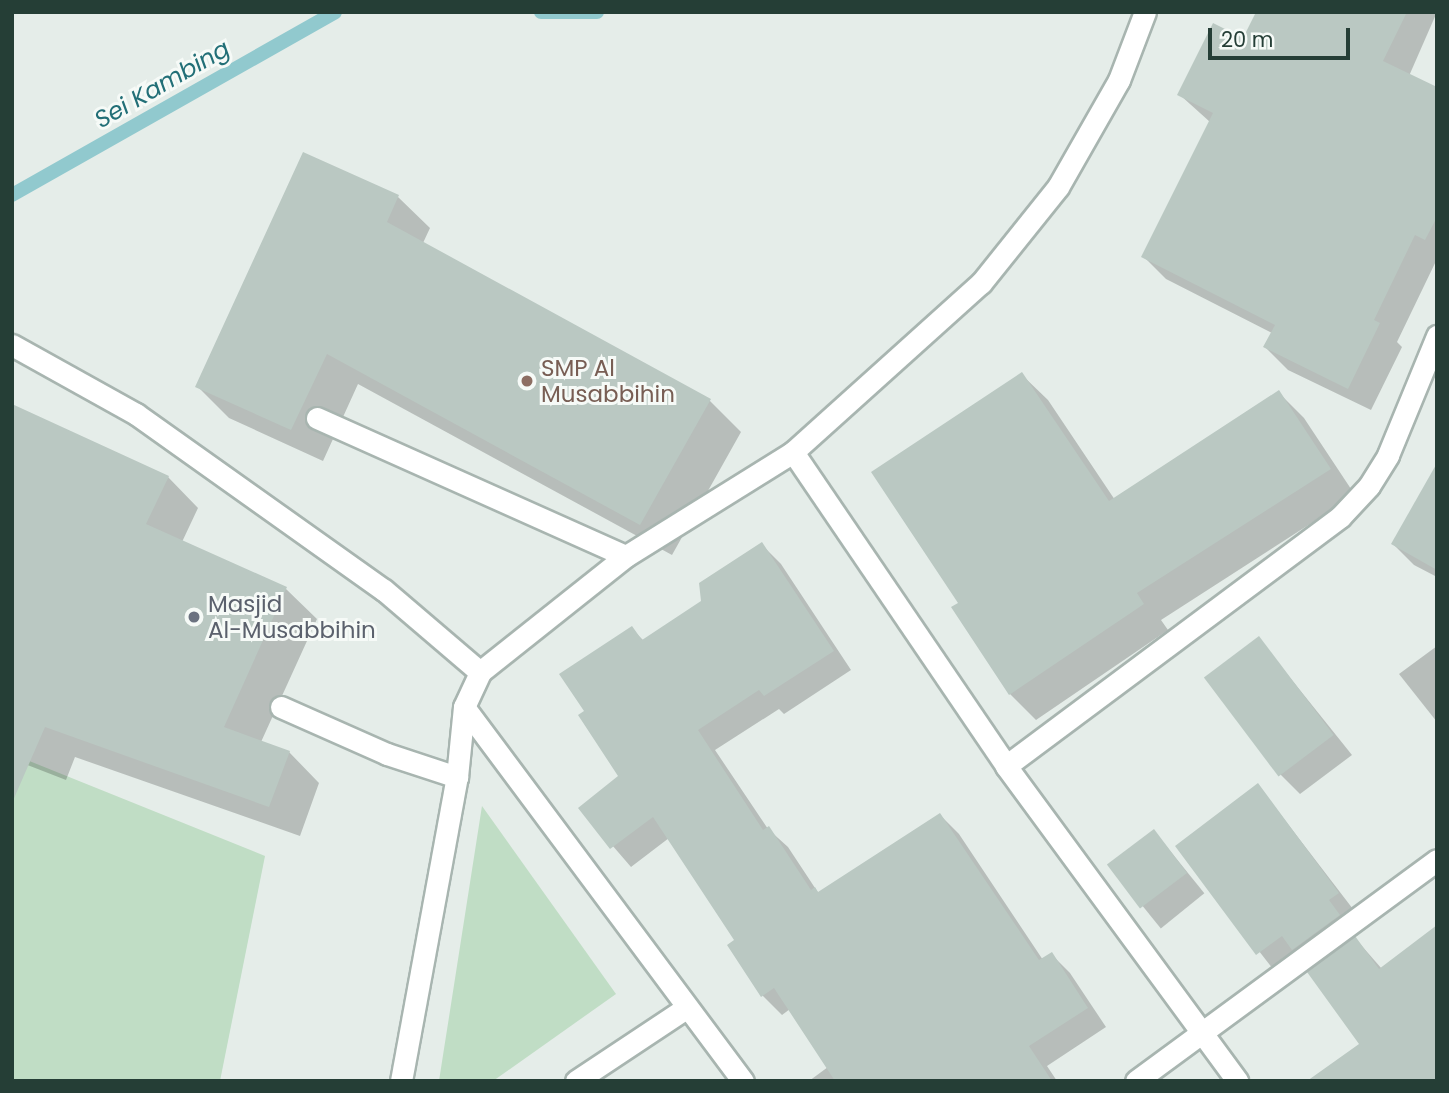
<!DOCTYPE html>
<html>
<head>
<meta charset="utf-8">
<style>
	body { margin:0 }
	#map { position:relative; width:1449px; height:1093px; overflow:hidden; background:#e5ede9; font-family:Poppins,sans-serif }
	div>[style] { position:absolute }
	.green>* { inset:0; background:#c0ddc5 }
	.shadow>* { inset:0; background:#0003; transform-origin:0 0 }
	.stream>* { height:14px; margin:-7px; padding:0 7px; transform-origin:7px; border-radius:7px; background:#91c9ce }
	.building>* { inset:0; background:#bac8c2; transform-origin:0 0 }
	.roads { filter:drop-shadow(2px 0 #a8b5b0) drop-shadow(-2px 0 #a8b5b0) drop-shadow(0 2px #a8b5b0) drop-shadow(0 -2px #a8b5b0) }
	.service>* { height:21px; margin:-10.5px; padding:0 10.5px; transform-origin:10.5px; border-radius:10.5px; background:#fff }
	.minor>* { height:21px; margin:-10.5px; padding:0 10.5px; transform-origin:10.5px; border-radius:10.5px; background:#fff }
	.dots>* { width:19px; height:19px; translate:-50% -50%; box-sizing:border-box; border:4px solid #f6faf7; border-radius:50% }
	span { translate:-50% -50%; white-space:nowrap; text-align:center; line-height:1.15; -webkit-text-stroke:6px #f6faf7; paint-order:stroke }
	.education-label { font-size:23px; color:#785e54 }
	.left { translate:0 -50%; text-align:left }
	.worship-label { font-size:23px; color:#5b616d }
	.water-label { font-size:24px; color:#226f77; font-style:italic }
	.frame { position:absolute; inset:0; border:14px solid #253e36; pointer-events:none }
	.scale { position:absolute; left:1208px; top:28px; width:142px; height:32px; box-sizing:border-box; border:4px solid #253e36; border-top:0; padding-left:9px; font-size:21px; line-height:24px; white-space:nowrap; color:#253e36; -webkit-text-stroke:5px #f6faf7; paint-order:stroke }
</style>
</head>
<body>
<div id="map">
	<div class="green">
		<i style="clip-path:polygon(12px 754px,265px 856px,220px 1081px,12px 1081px)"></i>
		<i style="clip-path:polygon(482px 806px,616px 994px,493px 1081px,439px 1081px)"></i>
	</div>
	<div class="shadow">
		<i style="clip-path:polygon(1258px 12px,1437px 12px,1409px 76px,1437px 89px,1437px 259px,1397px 342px,1402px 347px,1371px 410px,1288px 370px,1265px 347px,1272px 333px,1166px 279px,1143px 256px,1210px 122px,1180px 95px,1244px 40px)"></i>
		<i style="clip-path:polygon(304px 155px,398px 197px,430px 228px,423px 243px,710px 401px,741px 432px,672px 555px,358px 384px,323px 461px,229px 418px,197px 386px)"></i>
		<i style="clip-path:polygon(1022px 375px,1048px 400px,1115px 500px,1279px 393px,1304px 418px,1355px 495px,1161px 620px,1168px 630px,1036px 720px,1010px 694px,961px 603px)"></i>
		<i style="clip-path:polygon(1437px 466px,1437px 577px,1414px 565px,1393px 544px)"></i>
		<i style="clip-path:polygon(168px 477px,198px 508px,182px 542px,286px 589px,317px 619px,261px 742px,289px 752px,319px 783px,300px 836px,75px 757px,66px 780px,12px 759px)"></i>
		<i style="clip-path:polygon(762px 545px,781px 564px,851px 670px,784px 714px,779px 709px,715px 750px,768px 829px,788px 847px,819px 894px,940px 815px,959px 834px,1043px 960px,1051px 954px,1070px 973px,1106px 1027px,1047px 1066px,1057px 1081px,809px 1081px,828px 1067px,790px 1009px,782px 1015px,763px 996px,737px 940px,669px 838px,631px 867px,580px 808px,621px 776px,586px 711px,632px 629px,644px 641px,703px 602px)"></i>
		<i style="clip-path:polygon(1259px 639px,1352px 755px,1300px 794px,1281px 775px)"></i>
		<i style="clip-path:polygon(1437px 646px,1437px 722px,1399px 674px)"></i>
		<i style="clip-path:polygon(1258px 785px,1356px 913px,1347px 920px,1358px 935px,1354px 937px,1382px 969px,1362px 1045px,1313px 969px,1299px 956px,1276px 973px,1177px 846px)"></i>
		<i style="left:1154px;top:831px;width:80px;height:56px;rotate:51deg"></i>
	</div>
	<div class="stream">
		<i style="left:541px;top:12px;width:56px"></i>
		<i style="left:12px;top:195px;width:371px;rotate:-29.5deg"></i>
	</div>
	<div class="building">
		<i style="clip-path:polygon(1256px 12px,1407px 12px,1383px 61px,1437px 87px,1437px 217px,1425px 240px,1415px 235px,1374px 320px,1380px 323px,1348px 389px,1263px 347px,1275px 325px,1141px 257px,1213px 113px,1177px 95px,1213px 23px,1243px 38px)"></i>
		<i style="clip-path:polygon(303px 152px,399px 195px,387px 222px,711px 399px,640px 525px,327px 354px,291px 430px,195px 387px)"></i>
		<i style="clip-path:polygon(1022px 372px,1109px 501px,1279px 390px,1331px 469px,1137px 593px,1144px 604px,1009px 695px,951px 607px,958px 603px,871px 472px)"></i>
		<i style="clip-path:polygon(12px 404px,169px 476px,146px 524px,287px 587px,224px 727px,290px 751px,269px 807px,45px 727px,12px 803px)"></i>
		<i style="clip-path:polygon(1437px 463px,1437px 570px,1391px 544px)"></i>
		<i style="clip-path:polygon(762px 542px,834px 651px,764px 696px,759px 690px,698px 730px,763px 830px,769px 826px,811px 890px,815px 887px,818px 892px,940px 813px,1039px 960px,1052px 952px,1088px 1008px,1029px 1046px,1052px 1081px,835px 1081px,774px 988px,761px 997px,727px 945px,734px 940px,653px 817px,610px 849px,578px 808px,618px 776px,578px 715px,584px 711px,559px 674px,632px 626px,642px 640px,701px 601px,699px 583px)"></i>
		<i style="left:1259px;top:636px;width:124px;height:69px;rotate:53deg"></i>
		<i style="clip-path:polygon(1258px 783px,1339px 893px,1329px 900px,1340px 915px,1292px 950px,1282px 936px,1256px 955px,1175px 846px)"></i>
		<i style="left:1154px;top:829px;width:55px;height:59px;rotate:53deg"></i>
		<i style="clip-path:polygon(1437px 925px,1437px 1081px,1307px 1081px,1359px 1044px,1307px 972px,1355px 936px,1379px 969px)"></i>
	</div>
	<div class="roads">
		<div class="service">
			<i style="left:12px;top:345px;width:142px;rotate:29.1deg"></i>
			<i style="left:136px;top:414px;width:304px;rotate:35.4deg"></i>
			<i style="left:384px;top:590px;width:126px;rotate:40.5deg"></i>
			<i style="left:317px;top:418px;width:338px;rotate:24.1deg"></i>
			<i style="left:281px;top:707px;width:116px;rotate:23.9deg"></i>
			<i style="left:387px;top:754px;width:74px;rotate:18.2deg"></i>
		</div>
		<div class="minor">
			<i style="left:793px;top:452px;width:379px;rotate:55.8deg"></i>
			<i style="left:1006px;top:766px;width:391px;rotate:53.7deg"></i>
			<i style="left:464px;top:707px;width:467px;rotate:53.3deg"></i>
			<i style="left:1006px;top:766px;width:417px;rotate:-36.7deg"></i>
			<i style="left:1340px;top:517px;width:42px;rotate:-46.9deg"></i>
			<i style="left:1369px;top:486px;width:36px;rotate:-58deg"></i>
			<i style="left:1388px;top:455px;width:129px;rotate:-67.6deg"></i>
			<i style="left:401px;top:1081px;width:309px;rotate:-79.6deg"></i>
			<i style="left:457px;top:777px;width:70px;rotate:-84.3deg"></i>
			<i style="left:464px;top:707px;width:38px;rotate:-65deg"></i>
			<i style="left:480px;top:672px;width:186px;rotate:-38.5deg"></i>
			<i style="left:626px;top:556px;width:197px;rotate:-31.9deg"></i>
			<i style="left:793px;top:452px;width:253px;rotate:-42deg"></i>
			<i style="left:981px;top:283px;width:123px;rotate:-51.3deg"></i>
			<i style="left:1058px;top:187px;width:123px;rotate:-60.3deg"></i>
			<i style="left:1119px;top:80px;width:73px;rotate:-69.1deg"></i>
			<i style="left:576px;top:1081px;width:132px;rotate:-33.6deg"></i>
			<i style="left:1136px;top:1081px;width:373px;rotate:-36.3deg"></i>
		</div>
	</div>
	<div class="dots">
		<i style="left:527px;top:381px;background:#8d6e63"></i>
		<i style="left:194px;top:617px;background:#6b7280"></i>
	</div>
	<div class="education-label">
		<span class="left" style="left:541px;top:381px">SMP Al<br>Musabbihin</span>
	</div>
	<div class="worship-label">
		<span class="left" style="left:208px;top:617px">Masjid<br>Al-Musabbihin</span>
	</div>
	<div class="water-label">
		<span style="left:162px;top:84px;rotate:-30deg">Sei Kambing</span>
	</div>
	<div class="frame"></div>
	<div class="scale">20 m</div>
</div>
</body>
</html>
